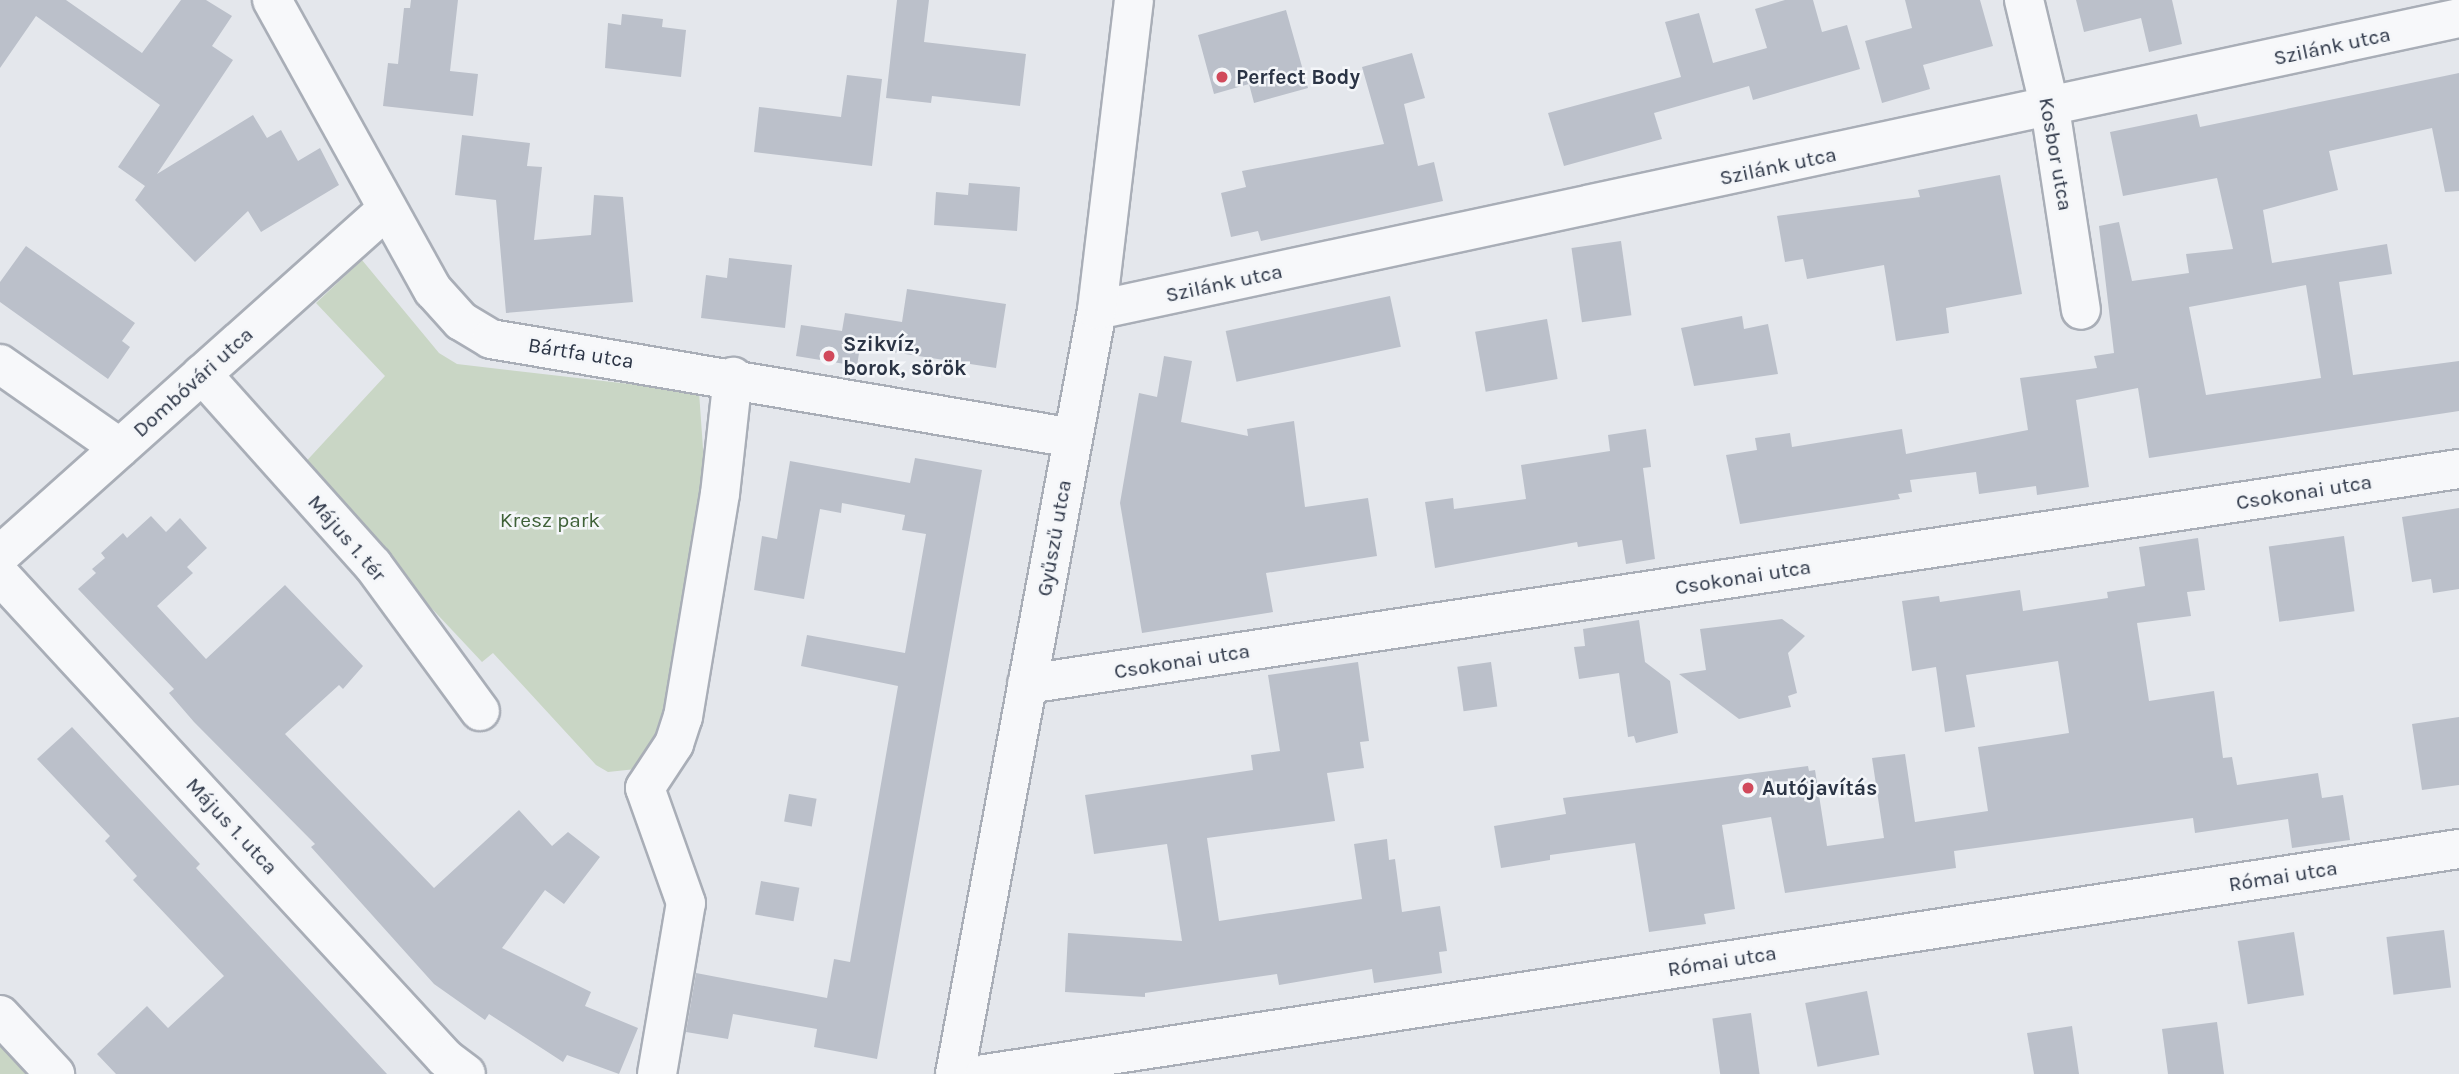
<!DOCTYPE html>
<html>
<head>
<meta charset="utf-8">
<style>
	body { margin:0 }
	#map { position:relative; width:2459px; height:1074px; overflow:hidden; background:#e4e7ec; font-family:Karla,sans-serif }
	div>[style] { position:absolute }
	.green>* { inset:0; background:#c9d6c5 }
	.building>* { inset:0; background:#bbc0ca; transform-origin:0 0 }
	.roads { filter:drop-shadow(2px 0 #a9aeb7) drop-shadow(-2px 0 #a9aeb7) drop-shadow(0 2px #a9aeb7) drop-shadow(0 -2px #a9aeb7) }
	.minor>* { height:38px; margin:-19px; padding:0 19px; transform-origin:19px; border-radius:19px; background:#f7f8fa }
	.dots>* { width:19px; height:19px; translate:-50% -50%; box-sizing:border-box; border:4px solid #f4f6f9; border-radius:50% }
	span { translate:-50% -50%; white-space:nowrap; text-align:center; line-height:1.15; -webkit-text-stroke:5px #f4f6f9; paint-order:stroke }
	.street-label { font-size:21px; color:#2b3445 }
	.poi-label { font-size:21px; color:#2b3445; font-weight:700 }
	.left { translate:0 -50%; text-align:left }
	.park-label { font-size:21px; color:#3f6138 }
</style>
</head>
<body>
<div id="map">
	<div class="green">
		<i style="clip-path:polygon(362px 260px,439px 353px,457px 364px,699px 392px,706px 491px,666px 719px,636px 769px,608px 772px,596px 765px,493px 653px,482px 662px,300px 468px,385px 376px,316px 303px)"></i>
		<i style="clip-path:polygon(0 1036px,36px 1074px,0 1074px)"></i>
	</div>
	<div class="building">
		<i style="clip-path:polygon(0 0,66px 0,142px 53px,181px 0,206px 0,232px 16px,212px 46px,233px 60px,157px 174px,253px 115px,267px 138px,281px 130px,298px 161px,320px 148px,339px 185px,261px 232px,248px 211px,195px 262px,135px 200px,145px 186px,118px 167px,160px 105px,36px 16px,0 68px)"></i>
		<i style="clip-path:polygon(411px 0,458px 0,450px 71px,478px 74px,473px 116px,383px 106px,388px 63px,398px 64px,404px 8px,410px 8px)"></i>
		<i style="clip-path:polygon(897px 0,929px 0,924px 42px,1026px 54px,1020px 106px,932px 96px,931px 103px,886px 98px)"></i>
		<i style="clip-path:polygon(1785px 0,1813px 0,1822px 32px,1847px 25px,1860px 69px,1753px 100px,1749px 86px,1654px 113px,1662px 139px,1564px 166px,1548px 113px,1681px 77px,1665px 22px,1699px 13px,1713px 63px,1767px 48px,1755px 9px)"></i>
		<i style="clip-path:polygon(1905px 0,1980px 0,1993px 46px,1923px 65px,1930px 89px,1882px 103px,1865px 41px,1912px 28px)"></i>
		<i style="clip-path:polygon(2076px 0,2172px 0,2182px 44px,2149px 52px,2141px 18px,2084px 32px)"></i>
		<i style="clip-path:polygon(1286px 10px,1308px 88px,1254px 103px,1249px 84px,1214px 94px,1198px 35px)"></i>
		<i style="clip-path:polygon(622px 14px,663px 19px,662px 27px,686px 30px,681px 77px,605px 68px,608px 23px,621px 25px)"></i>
		<i style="clip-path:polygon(1412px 53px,1425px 98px,1404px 104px,1418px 166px,1434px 162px,1443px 201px,1261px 241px,1258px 231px,1231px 237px,1221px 193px,1246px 187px,1242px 171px,1384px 144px,1362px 67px)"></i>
		<i style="clip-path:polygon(evenodd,2459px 73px,2459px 191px,2445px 192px,2432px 128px,2329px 151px,2338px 190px,2263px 210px,2272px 263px,2387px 244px,2392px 274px,2339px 282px,2353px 375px,2459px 361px,2459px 411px,2149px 458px,2138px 388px,2076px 400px,2089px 487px,2037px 495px,2036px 486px,1979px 494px,1976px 472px,1910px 480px,1912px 492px,1898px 494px,1900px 499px,1740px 524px,1726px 455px,1757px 450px,1755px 438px,1790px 433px,1792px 447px,1902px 429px,1906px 454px,2028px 430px,2020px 378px,2097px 368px,2094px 356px,2114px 353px,2099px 226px,2119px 222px,2132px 281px,2189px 273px,2186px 254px,2233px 249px,2217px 178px,2123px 196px,2110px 132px,2197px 114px,2200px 127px,2459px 73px,2306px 285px,2321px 378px,2206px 395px,2189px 307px,2306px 285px)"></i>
		<i style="clip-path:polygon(847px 75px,882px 79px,872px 166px,754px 152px,759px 107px,841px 117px)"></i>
		<i style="clip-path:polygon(462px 135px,530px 143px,527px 166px,542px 167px,534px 240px,591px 235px,594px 195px,623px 197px,633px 302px,506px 313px,496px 200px,455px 195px)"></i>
		<i style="clip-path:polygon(2000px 175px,2022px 294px,1946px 308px,1949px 333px,1896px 341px,1884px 265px,1807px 279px,1803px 259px,1785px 262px,1777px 216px,1920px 197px,1918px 190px)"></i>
		<i style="clip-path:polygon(969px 183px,1020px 187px,1017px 231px,934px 225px,936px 192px,968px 195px)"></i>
		<i style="left:1621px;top:241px;width:75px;height:50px;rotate:82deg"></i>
		<i style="clip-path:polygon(26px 246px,135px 323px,122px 341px,130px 347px,108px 379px,0 302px,0 282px)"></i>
		<i style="clip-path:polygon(729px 258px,792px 265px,785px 328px,701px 318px,706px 275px,727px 278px)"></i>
		<i style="clip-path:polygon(907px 289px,1006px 304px,996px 368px,860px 347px,857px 366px,796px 356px,801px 325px,842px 331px,845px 313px,902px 322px)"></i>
		<i style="left:1390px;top:296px;width:52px;height:168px;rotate:78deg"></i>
		<i style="clip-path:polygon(1742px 316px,1744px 329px,1768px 324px,1778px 374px,1694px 386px,1681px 328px)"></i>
		<i style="left:1547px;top:319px;width:61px;height:73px;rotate:80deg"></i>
		<i style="clip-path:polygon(1164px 356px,1192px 361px,1181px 422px,1248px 436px,1247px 429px,1294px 421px,1305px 507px,1368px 498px,1377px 556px,1266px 573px,1273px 612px,1142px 633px,1120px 503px,1139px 393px,1157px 397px)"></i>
		<i style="clip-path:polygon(1646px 429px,1651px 467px,1643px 468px,1655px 559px,1626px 564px,1622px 540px,1578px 547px,1577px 542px,1435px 568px,1425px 502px,1453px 498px,1454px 509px,1526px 499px,1521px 465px,1610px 451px,1608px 435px)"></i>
		<i style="clip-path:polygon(915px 458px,982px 470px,877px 1059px,814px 1047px,817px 1029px,733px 1014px,728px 1039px,686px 1032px,696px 973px,827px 998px,834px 959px,850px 962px,898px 686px,801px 666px,807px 635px,905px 653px,926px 534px,902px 530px,905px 515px,842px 503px,841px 513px,820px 509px,804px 599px,754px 590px,762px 536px,777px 539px,790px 461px,910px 483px)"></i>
		<i style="clip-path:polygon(2459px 508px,2459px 589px,2433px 593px,2431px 579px,2412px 582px,2402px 517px)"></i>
		<i style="clip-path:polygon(151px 516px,166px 532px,180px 518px,207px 548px,187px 567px,193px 573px,157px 606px,206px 659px,285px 585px,363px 666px,343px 689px,339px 685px,285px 734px,434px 888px,519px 810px,552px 846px,568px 832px,600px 857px,564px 904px,545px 890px,502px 948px,591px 992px,585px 1006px,638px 1028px,619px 1074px,567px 1055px,563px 1062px,489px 1014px,485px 1020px,434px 984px,311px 847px,315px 844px,194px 722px,169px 693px,174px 689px,78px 589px,96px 573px,92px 569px,105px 558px,101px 553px,123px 533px,127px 538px)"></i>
		<i style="left:2344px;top:536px;width:76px;height:76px;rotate:82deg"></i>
		<i style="clip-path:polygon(2198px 538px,2205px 590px,2187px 592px,2191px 616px,2137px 623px,2149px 701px,2214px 691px,2223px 758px,2232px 757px,2237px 785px,2318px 773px,2322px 798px,2343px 795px,2350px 840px,2292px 848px,2288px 819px,2195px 833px,2193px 818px,1954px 851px,1956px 868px,1785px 893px,1771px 817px,1722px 825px,1735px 909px,1704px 914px,1706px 924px,1649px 932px,1635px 843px,1550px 855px,1550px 860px,1501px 868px,1494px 826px,1566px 814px,1563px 798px,1808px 766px,1809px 771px,1815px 770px,1827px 846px,1884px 838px,1872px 758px,1905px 754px,1915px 822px,1988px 811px,1978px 747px,2069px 733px,2058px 661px,1966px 675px,1975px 727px,1945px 732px,1936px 667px,1912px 671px,1902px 601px,1939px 596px,1940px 602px,2020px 590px,2023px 611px,2108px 598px,2107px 592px,2145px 586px,2139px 547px)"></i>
		<i style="clip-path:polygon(1782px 619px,1805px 636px,1788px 653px,1797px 693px,1788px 696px,1791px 707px,1739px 719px,1679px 674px,1706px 670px,1700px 629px)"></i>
		<i style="clip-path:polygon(1639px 620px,1645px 662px,1670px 681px,1678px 733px,1636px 743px,1634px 736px,1628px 737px,1619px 673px,1579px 679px,1574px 647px,1585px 646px,1583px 629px)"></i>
		<i style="clip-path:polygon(1358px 662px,1369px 741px,1360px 742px,1364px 768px,1327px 773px,1335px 821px,1207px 838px,1219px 921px,1362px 899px,1354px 844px,1387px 839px,1389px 860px,1395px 859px,1402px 912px,1440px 906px,1447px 951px,1439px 952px,1442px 973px,1374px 983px,1372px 969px,1279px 985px,1277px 974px,1145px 993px,1145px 997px,1065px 992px,1068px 933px,1182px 941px,1167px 844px,1094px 854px,1085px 795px,1253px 770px,1251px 755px,1280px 751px,1268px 675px)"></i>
		<i style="left:1491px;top:662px;width:45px;height:34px;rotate:82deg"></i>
		<i style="clip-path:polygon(2459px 717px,2459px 785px,2422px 790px,2412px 724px)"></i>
		<i style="clip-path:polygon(72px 727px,200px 864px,196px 868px,387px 1074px,116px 1074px,97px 1054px,147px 1006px,168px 1028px,224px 976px,133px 880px,137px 876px,105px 841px,110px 836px,37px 759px)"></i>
		<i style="left:789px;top:794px;width:28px;height:28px;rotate:10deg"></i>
		<i style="left:761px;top:881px;width:39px;height:34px;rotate:10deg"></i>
		<i style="left:2444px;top:930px;width:58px;height:58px;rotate:83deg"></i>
		<i style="left:2294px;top:932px;width:64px;height:57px;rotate:81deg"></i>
		<i style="left:1867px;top:991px;width:65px;height:63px;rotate:79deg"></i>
		<i style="left:1751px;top:1013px;width:62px;height:39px;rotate:82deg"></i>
		<i style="clip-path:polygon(2217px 1022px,2224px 1074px,2168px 1074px,2162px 1029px)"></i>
		<i style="clip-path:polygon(2072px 1026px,2079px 1074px,2034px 1074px,2027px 1033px)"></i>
	</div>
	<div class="roads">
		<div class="minor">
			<i style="left:272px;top:0;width:332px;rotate:61deg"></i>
			<i style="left:433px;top:290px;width:42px;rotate:47.9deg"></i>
			<i style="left:461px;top:321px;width:35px;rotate:31deg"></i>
			<i style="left:491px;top:339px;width:590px;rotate:9.65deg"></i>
			<i style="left:2024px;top:0;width:111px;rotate:76.5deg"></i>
			<i style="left:2050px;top:108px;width:204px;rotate:81.3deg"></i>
			<i style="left:1097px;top:310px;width:1393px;rotate:-12.1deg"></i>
			<i style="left:0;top:364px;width:146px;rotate:35deg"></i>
			<i style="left:202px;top:374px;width:256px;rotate:48.2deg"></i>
			<i style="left:373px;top:565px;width:181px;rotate:53.8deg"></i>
			<i style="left:0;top:555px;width:518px;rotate:-41.79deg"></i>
			<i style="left:0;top:575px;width:657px;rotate:47.34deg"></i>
			<i style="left:445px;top:1058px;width:26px;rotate:37deg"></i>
			<i style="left:1027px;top:684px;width:1448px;rotate:-8.54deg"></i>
			<i style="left:0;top:1015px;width:81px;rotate:47deg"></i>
			<i style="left:657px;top:1074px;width:173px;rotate:-80.4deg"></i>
			<i style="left:686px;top:903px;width:122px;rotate:-109.6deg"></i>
			<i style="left:645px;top:788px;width:53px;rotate:-56.6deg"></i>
			<i style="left:674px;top:744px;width:28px;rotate:-72deg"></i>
			<i style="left:683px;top:717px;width:226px;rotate:-80.6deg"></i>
			<i style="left:720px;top:494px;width:118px;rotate:-83.7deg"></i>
			<i style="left:955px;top:1074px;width:777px;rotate:-79.47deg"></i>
			<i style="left:1097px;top:310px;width:312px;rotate:-83.2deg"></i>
			<i style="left:985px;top:1074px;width:1491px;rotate:-8.68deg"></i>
		</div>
	</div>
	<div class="dots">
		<i style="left:1222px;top:77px;background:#d1495b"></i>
		<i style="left:829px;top:356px;background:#d1495b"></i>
		<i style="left:1748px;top:788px;background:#d1495b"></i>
	</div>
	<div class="street-label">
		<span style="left:2332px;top:46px;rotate:-12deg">Szilánk utca</span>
		<span style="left:2056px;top:154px;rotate:80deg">Kosbor utca</span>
		<span style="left:1778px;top:166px;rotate:-12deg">Szilánk utca</span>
		<span style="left:1224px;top:283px;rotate:-12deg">Szilánk utca</span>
		<span style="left:581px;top:353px;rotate:9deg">Bártfa utca</span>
		<span style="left:193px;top:382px;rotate:-42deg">Dombóvári utca</span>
		<span style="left:2304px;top:492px;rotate:-9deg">Csokonai utca</span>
		<span style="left:347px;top:538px;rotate:49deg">Május 1. tér</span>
		<span style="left:1054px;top:538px;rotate:-80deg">Gyűszű utca</span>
		<span style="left:1743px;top:577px;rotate:-9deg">Csokonai utca</span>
		<span style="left:1182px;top:661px;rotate:-9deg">Csokonai utca</span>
		<span style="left:232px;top:826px;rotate:47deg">Május 1. utca</span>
		<span style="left:2283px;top:876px;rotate:-9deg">Római utca</span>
		<span style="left:1722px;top:961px;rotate:-9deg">Római utca</span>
	</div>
	<div class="poi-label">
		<span class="left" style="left:1236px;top:77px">Perfect Body</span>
		<span class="left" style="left:843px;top:356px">Szikvíz,<br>borok, sörök</span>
		<span class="left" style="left:1762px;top:788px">Autójavítás</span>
	</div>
	<div class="park-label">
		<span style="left:550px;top:520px">Kresz park</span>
	</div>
</div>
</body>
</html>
